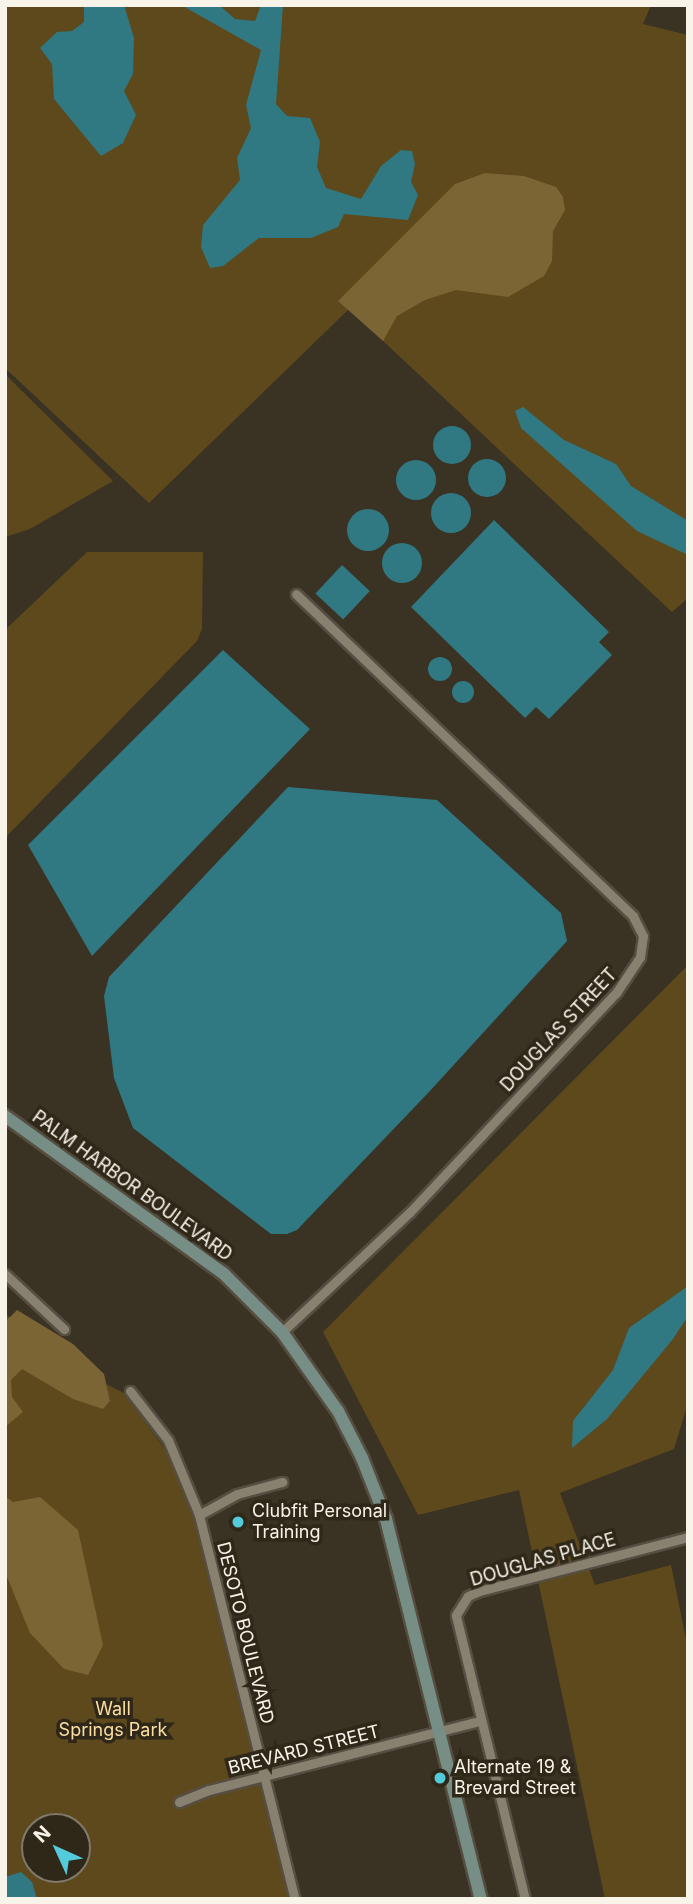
<!DOCTYPE html>
<html>
<head>
<meta charset="utf-8">
<style>
	body { margin:0 }
	#map { position:relative; width:693px; height:1904px; overflow:hidden; background:#3a3223; font-family:Inter,sans-serif }
	div>[style] { position:absolute }
	.green>* { inset:0; background:#5d491c }
	.forest>* { inset:0; background:#7b6534 }
	.water>* { inset:0; background:#307882; transform-origin:0 0 }
	.round { border-radius:50% }
	.roads { filter:drop-shadow(2px 0 #554e41) drop-shadow(-2px 0 #554e41) drop-shadow(0 2px #554e41) drop-shadow(0 -2px #554e41) }
	.street>* { height:9px; margin:-4.5px; padding:0 4.5px; transform-origin:4.5px; border-radius:4.5px; background:#89816f }
	.secondary>* { height:12px; margin:-6px; padding:0 6px; transform-origin:6px; border-radius:6px; background:#768e85 }
	.dots>* { width:19px; height:19px; translate:-50% -50%; box-sizing:border-box; border:4px solid #2f2819; border-radius:50% }
	span { translate:-50% -50%; white-space:nowrap; text-align:center; line-height:1.15; -webkit-text-stroke:7px #2f2819; paint-order:stroke }
	.street-label { font-size:18px; color:#f8f4ea }
	.poi-label { font-size:18px; color:#f8f4ea }
	.left { translate:0 -50%; text-align:left }
	.park-label { font-size:18px; color:#fcdfa4 }
	.frame { position:absolute; inset:0; border:7px solid #f8f4ea; pointer-events:none }
	.north { position:absolute; left:21px; top:1813px; width:70px; height:70px; box-sizing:border-box; background:#2f2819; border:2px solid #7f7a6d; border-radius:50%; rotate:315deg; font-size:19px; font-weight:700; line-height:28px; text-align:center; color:#f8f4ea }
	.north::after { content:''; display:block; margin:auto; width:24px; height:32px; background:#53cbda; clip-path:polygon(50% 0,100% 100%,50% 72%,0 100%) }
</style>
</head>
<body>
<div id="map">
	<div class="green">
		<i style="clip-path:polygon(5px 5px,651px 5px,643px 24px,688px 35px,688px 598px,672px 612px,349px 309px,149px 503px,5px 368px)"></i>
		<i style="clip-path:polygon(5px 374px,113px 481px,30px 529px,5px 537px)"></i>
		<i style="clip-path:polygon(87px 552px,203px 552px,202px 629px,197px 641px,5px 838px,5px 630px)"></i>
		<i style="clip-path:polygon(688px 965px,688px 1403px,674px 1449px,560px 1493px,595px 1585px,671px 1565px,688px 1649px,688px 1899px,605px 1899px,519px 1490px,418px 1515px,323px 1332px)"></i>
		<i style="clip-path:polygon(evenodd,5px 1313px,102px 1409px,110px 1401px,106px 1384px,124px 1393px,174px 1462px,195px 1517px,259px 1773px,238px 1778px,240px 1788px,261px 1783px,290px 1899px,5px 1899px,5px 1313px,35px 1827px,77px 1827px,77px 1869px,35px 1869px,35px 1827px)"></i>
	</div>
	<div class="forest">
		<i style="clip-path:polygon(485px 173px,524px 176px,556px 187px,563px 197px,565px 210px,553px 231px,552px 261px,544px 276px,508px 297px,456px 290px,425px 300px,397px 316px,383px 341px,338px 301px,455px 184px)"></i>
		<i style="clip-path:polygon(17px 1310px,73px 1344px,104px 1374px,110px 1401px,103px 1409px,73px 1399px,22px 1369px,11px 1380px,12px 1397px,23px 1412px,5px 1427px,5px 1322px)"></i>
		<i style="clip-path:polygon(5px 1496px,13px 1502px,40px 1497px,78px 1530px,103px 1645px,88px 1675px,64px 1669px,30px 1633px,5px 1572px)"></i>
	</div>
	<div class="water">
		<i style="clip-path:polygon(84px 5px,124px 5px,134px 38px,133px 74px,124px 91px,136px 115px,123px 143px,101px 156px,54px 99px,52px 64px,40px 48px,57px 32px,72px 31px,84px 22px)"></i>
		<i style="clip-path:polygon(181px 5px,219px 5px,235px 19px,255px 21px,261px 5px,283px 5px,276px 104px,287px 116px,310px 118px,320px 142px,317px 167px,326px 188px,361px 199px,381px 166px,401px 150px,412px 151px,415px 164px,411px 182px,418px 195px,408px 220px,344px 214px,338px 227px,311px 238px,259px 238px,223px 266px,210px 268px,201px 247px,203px 225px,240px 180px,237px 158px,251px 128px,246px 105px,261px 50px)"></i>
		<i style="clip-path:polygon(523px 407px,564px 440px,616px 464px,631px 486px,688px 521px,688px 555px,637px 531px,521px 428px,515px 411px)"></i>
		<i class="round" style="left:433px;top:426px;width:38px;height:38px"></i>
		<i class="round" style="left:468px;top:459px;width:38px;height:38px"></i>
		<i class="round" style="left:396px;top:460px;width:40px;height:40px"></i>
		<i class="round" style="left:431px;top:493px;width:40px;height:40px"></i>
		<i class="round" style="left:347px;top:509px;width:42px;height:42px"></i>
		<i style="clip-path:polygon(494px 520px,609px 632px,599px 642px,612px 655px,549px 719px,536px 707px,525px 718px,411px 607px)"></i>
		<i class="round" style="left:382px;top:543px;width:40px;height:40px"></i>
		<i style="left:342px;top:565px;width:38px;height:39px;rotate:43deg"></i>
		<i style="clip-path:polygon(223px 650px,310px 729px,92px 956px,28px 845px)"></i>
		<i class="round" style="left:428px;top:657px;width:24px;height:24px"></i>
		<i class="round" style="left:452px;top:681px;width:22px;height:22px"></i>
		<i style="clip-path:polygon(288px 787px,437px 800px,561px 913px,567px 941px,429px 1092px,297px 1230px,287px 1234px,271px 1234px,133px 1128px,114px 1078px,104px 996px,109px 977px)"></i>
		<i style="clip-path:polygon(688px 1286px,688px 1316px,673px 1339px,607px 1419px,572px 1448px,573px 1421px,613px 1370px,629px 1328px)"></i>
		<i style="clip-path:polygon(21px 1872px,32px 1882px,37px 1899px,5px 1899px,5px 1877px)"></i>
	</div>
	<div class="roads">
		<div class="street">
			<i style="left:5px;top:1274px;width:81px;rotate:43deg"></i>
			<i style="left:282px;top:1332px;width:175px;rotate:-43.2deg"></i>
			<i style="left:410px;top:1212px;width:301px;rotate:-46.8deg"></i>
			<i style="left:616px;top:993px;width:43px;rotate:-56.3deg"></i>
			<i style="left:640px;top:957px;width:21px;rotate:-82deg"></i>
			<i style="left:643px;top:936px;width:22px;rotate:-117deg"></i>
			<i style="left:633px;top:916px;width:466px;rotate:-136.3deg"></i>
			<i style="left:130px;top:1391px;width:62px;rotate:52.2deg"></i>
			<i style="left:168px;top:1440px;width:81px;rotate:67.5deg"></i>
			<i style="left:199px;top:1515px;width:396px;rotate:76deg"></i>
			<i style="left:199px;top:1515px;width:43px;rotate:-28.9deg"></i>
			<i style="left:237px;top:1494px;width:47px;rotate:-14.9deg"></i>
			<i style="left:179px;top:1802px;width:32px;rotate:-22deg"></i>
			<i style="left:209px;top:1790px;width:280px;rotate:-14.3deg"></i>
			<i style="left:525px;top:1899px;width:292px;rotate:-103.7deg"></i>
			<i style="left:456px;top:1615px;width:22px;rotate:-58deg"></i>
			<i style="left:468px;top:1596px;width:12px;rotate:-24deg"></i>
			<i style="left:479px;top:1591px;width:216px;rotate:-14.5deg"></i>
		</div>
		<div class="secondary">
			<i style="left:5px;top:1116px;width:269px;rotate:35.8deg"></i>
			<i style="left:223px;top:1273px;width:83px;rotate:45deg"></i>
			<i style="left:282px;top:1332px;width:97px;rotate:54.7deg"></i>
			<i style="left:338px;top:1411px;width:53px;rotate:62.9deg"></i>
			<i style="left:362px;top:1458px;width:66px;rotate:68.5deg"></i>
			<i style="left:386px;top:1519px;width:392px;rotate:76deg"></i>
		</div>
	</div>
	<div class="dots">
		<i style="left:238px;top:1522px;background:#53cbda"></i>
		<i style="left:440px;top:1778px;background:#53cbda"></i>
	</div>
	<div class="street-label">
		<span style="left:559px;top:1030px;rotate:-47deg">DOUGLAS STREET</span>
		<span style="left:132px;top:1186px;rotate:36deg">PALM HARBOR BOULEVARD</span>
		<span style="left:543px;top:1560px;rotate:-16deg">DOUGLAS PLACE</span>
		<span style="left:245px;top:1633px;rotate:76deg">DESOTO BOULEVARD</span>
		<span style="left:304px;top:1750px;rotate:-14deg">BREVARD STREET</span>
	</div>
	<div class="poi-label">
		<span class="left" style="left:252px;top:1522px">Clubfit Personal<br>Training</span>
		<span class="left" style="left:454px;top:1778px">Alternate 19 &amp;<br>Brevard Street</span>
	</div>
	<div class="park-label">
		<span style="left:113px;top:1720px">Wall<br>Springs Park</span>
	</div>
	<div class="frame"></div>
	<div class="north">N</div>
</div>
</body>
</html>
